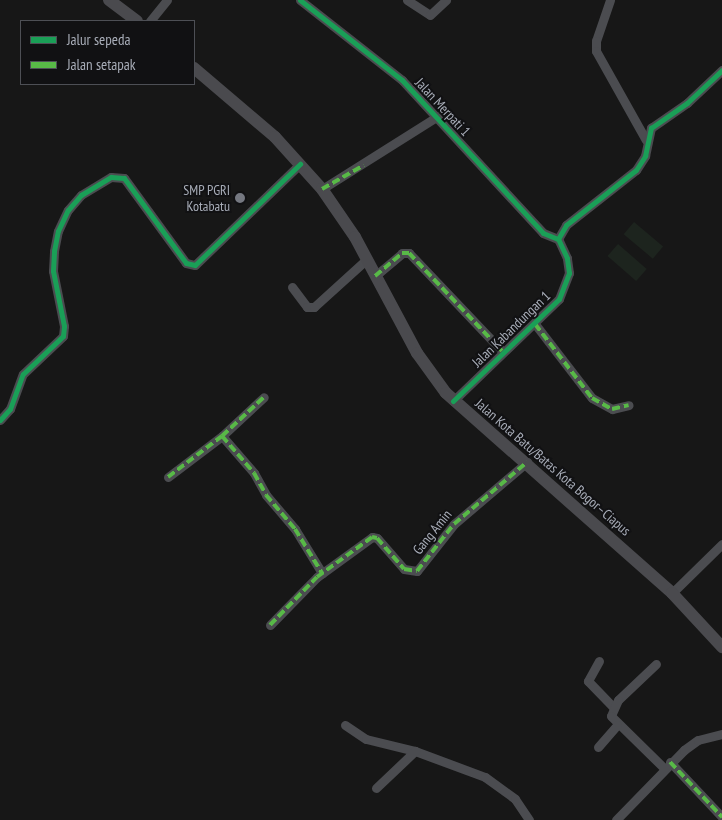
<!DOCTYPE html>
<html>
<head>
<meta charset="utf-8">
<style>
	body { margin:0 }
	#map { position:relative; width:722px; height:820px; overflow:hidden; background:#171717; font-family:"PT Sans Narrow",sans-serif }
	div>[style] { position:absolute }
	.green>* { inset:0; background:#1d241e; transform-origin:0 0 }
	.minor>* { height:9px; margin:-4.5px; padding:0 4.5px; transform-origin:4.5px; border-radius:4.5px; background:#4b4c50 }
	.secondary>* { height:12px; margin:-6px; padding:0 6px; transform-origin:6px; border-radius:6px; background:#4a4a4e }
	.quiet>* { height:4px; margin-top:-2px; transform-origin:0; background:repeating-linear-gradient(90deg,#58b947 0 8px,transparent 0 12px) }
	.cycleway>* { height:5px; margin:-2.5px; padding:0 2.5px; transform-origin:2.5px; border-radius:2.5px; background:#1a9f57 }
	.dots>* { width:14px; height:14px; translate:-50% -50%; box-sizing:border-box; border:2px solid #111113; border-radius:50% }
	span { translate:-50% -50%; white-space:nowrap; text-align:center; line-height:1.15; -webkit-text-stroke:4px #111113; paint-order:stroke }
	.street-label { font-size:14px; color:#a8adb8 }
	.poi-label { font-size:14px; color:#a8adb8 }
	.right { translate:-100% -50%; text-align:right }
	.legend { position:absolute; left:20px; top:20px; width:175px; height:65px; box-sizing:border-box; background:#111113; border:1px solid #4d4f55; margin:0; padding:6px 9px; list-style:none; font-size:15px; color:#a8adb8 }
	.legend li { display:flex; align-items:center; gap:10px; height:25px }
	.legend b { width:25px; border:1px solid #4d4f55 }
</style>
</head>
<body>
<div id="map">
	<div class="green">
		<i style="left:634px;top:222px;width:38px;height:16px;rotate:40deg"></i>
		<i style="left:618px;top:244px;width:38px;height:16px;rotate:41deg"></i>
	</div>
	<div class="minor">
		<i style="left:300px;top:0;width:130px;rotate:38.1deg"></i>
		<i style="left:402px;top:80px;width:208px;rotate:47.3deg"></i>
		<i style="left:543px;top:233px;width:16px;rotate:22deg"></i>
		<i style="left:407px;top:0;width:27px;rotate:33deg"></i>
		<i style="left:430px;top:15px;width:22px;rotate:-43deg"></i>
		<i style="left:610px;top:0;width:43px;rotate:108.9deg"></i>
		<i style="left:596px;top:41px;width:10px;rotate:90deg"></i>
		<i style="left:596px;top:51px;width:102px;rotate:60.7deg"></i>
		<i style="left:150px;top:21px;width:27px;rotate:-51deg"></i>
		<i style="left:322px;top:189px;width:137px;rotate:-32.2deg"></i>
		<i style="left:375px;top:276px;width:35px;rotate:-40deg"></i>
		<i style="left:402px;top:253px;width:7px"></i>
		<i style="left:409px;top:253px;width:135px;rotate:46.5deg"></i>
		<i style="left:292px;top:287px;width:25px;rotate:53deg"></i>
		<i style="left:307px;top:307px;width:7px"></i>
		<i style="left:314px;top:307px;width:72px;rotate:-42.2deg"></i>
		<i style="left:535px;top:324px;width:93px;rotate:52.4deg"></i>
		<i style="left:592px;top:398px;width:23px;rotate:29deg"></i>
		<i style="left:612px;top:409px;width:17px;rotate:-13deg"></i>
		<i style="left:453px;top:401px;width:147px;rotate:-43.9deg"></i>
		<i style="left:559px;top:299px;width:28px;rotate:-69deg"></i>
		<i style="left:569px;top:273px;width:15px;rotate:-98deg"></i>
		<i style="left:567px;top:258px;width:21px;rotate:-115deg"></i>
		<i style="left:558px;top:239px;width:16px;rotate:-60deg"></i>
		<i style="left:566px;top:225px;width:89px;rotate:-38.2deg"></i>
		<i style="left:636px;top:170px;width:17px;rotate:-57deg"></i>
		<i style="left:645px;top:156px;width:29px;rotate:-78deg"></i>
		<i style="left:651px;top:128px;width:44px;rotate:-34.8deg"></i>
		<i style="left:687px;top:103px;width:48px;rotate:-43.3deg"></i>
		<i style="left:0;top:420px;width:15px;rotate:-48deg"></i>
		<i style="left:10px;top:409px;width:37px;rotate:-70deg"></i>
		<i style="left:23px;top:374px;width:55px;rotate:-43.5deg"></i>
		<i style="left:63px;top:336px;width:10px;rotate:-84deg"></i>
		<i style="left:64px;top:326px;width:56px;rotate:-101.3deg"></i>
		<i style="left:53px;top:271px;width:20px;rotate:-87deg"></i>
		<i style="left:54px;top:251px;width:20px;rotate:-79deg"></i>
		<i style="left:58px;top:231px;width:23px;rotate:-65deg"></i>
		<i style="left:68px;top:210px;width:20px;rotate:-49deg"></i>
		<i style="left:81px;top:195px;width:35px;rotate:-31deg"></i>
		<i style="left:111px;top:177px;width:13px;rotate:4deg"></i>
		<i style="left:124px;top:178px;width:105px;rotate:53.9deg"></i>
		<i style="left:186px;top:263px;width:9px;rotate:13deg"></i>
		<i style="left:195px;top:265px;width:146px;rotate:-43.9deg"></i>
		<i style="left:222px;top:436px;width:49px;rotate:49.1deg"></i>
		<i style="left:254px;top:473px;width:25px;rotate:61deg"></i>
		<i style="left:266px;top:495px;width:45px;rotate:49.5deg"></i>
		<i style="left:295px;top:529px;width:52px;rotate:58.5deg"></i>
		<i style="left:168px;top:477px;width:68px;rotate:-37.2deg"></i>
		<i style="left:222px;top:436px;width:57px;rotate:-42.9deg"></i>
		<i style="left:672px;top:593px;width:70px;rotate:-44.4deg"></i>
		<i style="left:270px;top:625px;width:67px;rotate:-45.6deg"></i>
		<i style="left:317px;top:577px;width:68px;rotate:-36deg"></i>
		<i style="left:372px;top:537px;width:5px;rotate:11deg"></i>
		<i style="left:377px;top:538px;width:41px;rotate:48.9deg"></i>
		<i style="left:404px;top:569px;width:13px;rotate:9deg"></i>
		<i style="left:417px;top:571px;width:60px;rotate:-51.8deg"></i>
		<i style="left:454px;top:524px;width:96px;rotate:-40.3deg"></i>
		<i style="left:599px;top:661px;width:23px;rotate:119deg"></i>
		<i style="left:588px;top:681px;width:36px;rotate:46deg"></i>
		<i style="left:656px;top:664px;width:52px;rotate:136.5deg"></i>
		<i style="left:618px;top:700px;width:17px;rotate:114deg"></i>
		<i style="left:611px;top:716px;width:74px;rotate:44.5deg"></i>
		<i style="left:345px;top:725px;width:25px;rotate:34deg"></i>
		<i style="left:366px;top:739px;width:50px;rotate:13.8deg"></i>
		<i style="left:415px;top:751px;width:75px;rotate:20.4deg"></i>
		<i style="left:485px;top:777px;width:37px;rotate:36deg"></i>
		<i style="left:515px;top:799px;width:25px;rotate:56deg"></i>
		<i style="left:598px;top:747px;width:29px;rotate:-49deg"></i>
		<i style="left:670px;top:762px;width:76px;rotate:46.6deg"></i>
		<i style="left:376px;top:788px;width:54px;rotate:-43.5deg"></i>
		<i style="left:616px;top:820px;width:98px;rotate:-45.8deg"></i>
		<i style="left:684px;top:750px;width:17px;rotate:-36deg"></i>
		<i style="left:698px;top:740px;width:25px;rotate:-14deg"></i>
	</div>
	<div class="secondary">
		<i style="left:109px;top:0;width:35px;rotate:37deg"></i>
		<i style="left:194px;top:68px;width:106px;rotate:40.4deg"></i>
		<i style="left:275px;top:137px;width:70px;rotate:47.9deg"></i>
		<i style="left:322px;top:189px;width:58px;rotate:55.5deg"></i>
		<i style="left:355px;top:237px;width:132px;rotate:61.9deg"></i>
		<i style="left:417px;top:353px;width:49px;rotate:54.1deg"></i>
		<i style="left:446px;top:393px;width:302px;rotate:41.5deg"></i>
		<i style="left:672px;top:593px;width:74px;rotate:47.2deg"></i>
	</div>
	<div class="quiet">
		<i style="left:322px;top:189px;width:48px;rotate:-29.7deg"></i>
		<i style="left:375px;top:276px;width:35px;rotate:-40deg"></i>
		<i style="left:402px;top:253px;width:7px"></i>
		<i style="left:409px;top:253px;width:135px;rotate:46.5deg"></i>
		<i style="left:535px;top:324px;width:93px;rotate:52.4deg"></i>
		<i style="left:592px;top:398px;width:23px;rotate:29deg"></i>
		<i style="left:612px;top:409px;width:17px;rotate:-13deg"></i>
		<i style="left:222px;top:436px;width:49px;rotate:49.1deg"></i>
		<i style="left:254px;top:473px;width:25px;rotate:61deg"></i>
		<i style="left:266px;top:495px;width:45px;rotate:49.5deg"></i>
		<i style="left:295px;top:529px;width:52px;rotate:58.5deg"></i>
		<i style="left:168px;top:477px;width:68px;rotate:-37.2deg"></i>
		<i style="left:222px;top:436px;width:57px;rotate:-42.9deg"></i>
		<i style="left:270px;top:625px;width:67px;rotate:-45.6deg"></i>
		<i style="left:317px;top:577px;width:68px;rotate:-36deg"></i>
		<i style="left:372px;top:537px;width:5px;rotate:11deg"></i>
		<i style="left:377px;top:538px;width:41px;rotate:48.9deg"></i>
		<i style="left:404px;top:569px;width:13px;rotate:9deg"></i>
		<i style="left:417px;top:571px;width:60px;rotate:-51.8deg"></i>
		<i style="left:454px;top:524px;width:96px;rotate:-40.3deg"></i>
		<i style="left:670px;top:762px;width:76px;rotate:46.6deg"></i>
	</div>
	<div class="cycleway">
		<i style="left:300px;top:0;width:130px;rotate:38.1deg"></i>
		<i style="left:402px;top:80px;width:208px;rotate:47.3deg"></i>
		<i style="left:543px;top:233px;width:16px;rotate:22deg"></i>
		<i style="left:453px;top:401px;width:147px;rotate:-43.9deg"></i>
		<i style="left:559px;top:299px;width:28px;rotate:-69deg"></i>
		<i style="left:569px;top:273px;width:15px;rotate:-98deg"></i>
		<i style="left:567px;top:258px;width:21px;rotate:-115deg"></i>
		<i style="left:558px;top:239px;width:16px;rotate:-60deg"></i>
		<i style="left:566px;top:225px;width:89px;rotate:-38.2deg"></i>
		<i style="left:636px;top:170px;width:17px;rotate:-57deg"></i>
		<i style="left:645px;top:156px;width:29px;rotate:-78deg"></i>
		<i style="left:651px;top:128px;width:44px;rotate:-34.8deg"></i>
		<i style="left:687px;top:103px;width:48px;rotate:-43.3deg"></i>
		<i style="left:0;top:420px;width:15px;rotate:-48deg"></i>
		<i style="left:10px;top:409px;width:37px;rotate:-70deg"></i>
		<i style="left:23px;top:374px;width:55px;rotate:-43.5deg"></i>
		<i style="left:63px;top:336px;width:10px;rotate:-84deg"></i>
		<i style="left:64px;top:326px;width:56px;rotate:-101.3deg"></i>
		<i style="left:53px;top:271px;width:20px;rotate:-87deg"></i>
		<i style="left:54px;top:251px;width:20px;rotate:-79deg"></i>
		<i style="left:58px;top:231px;width:23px;rotate:-65deg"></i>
		<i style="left:68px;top:210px;width:20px;rotate:-49deg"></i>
		<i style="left:81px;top:195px;width:35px;rotate:-31deg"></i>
		<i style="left:111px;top:177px;width:13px;rotate:4deg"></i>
		<i style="left:124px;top:178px;width:105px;rotate:53.9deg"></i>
		<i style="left:186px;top:263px;width:9px;rotate:13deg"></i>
		<i style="left:195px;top:265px;width:146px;rotate:-43.9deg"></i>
	</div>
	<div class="dots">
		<i style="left:240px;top:198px;background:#757880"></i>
	</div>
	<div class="street-label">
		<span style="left:443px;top:107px;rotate:47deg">Jalan Merpati 1</span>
		<span style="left:511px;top:329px;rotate:-44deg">Jalan Kabandungan 1</span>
		<span style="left:553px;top:467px;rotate:41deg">Jalan Kota Batu/Batas Kota Bogor–Ciapus</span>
		<span style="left:432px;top:532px;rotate:-51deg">Gang Amin</span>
	</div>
	<div class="poi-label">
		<span class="right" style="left:230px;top:198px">SMP PGRI<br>Kotabatu</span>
	</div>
	<ul class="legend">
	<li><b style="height:6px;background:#1a9f57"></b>Jalur sepeda</li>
	<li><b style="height:6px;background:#58b947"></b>Jalan setapak</li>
	</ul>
</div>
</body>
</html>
